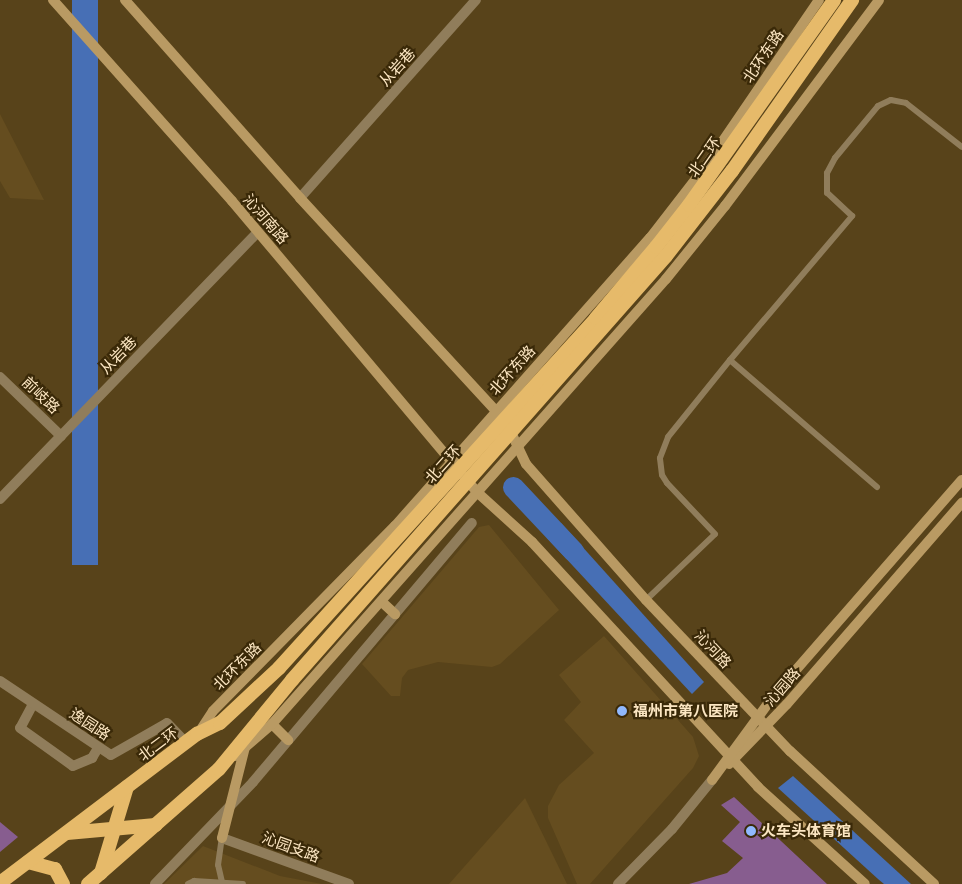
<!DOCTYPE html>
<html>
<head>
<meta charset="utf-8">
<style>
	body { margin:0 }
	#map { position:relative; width:962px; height:884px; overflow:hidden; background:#58431a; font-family:"IBM Plex Sans","Noto Sans SC",sans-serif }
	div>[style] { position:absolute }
	.built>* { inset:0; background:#654d1f }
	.green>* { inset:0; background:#875d8f }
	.water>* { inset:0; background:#476fb5; transform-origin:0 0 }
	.river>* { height:21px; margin:-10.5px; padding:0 10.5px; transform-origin:10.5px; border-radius:10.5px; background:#476fb5 }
	.service>* { height:6px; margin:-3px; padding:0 3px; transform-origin:3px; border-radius:3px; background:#907d5b }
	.minor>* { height:10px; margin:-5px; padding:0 5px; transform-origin:5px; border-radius:5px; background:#907d5b }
	.tertiary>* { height:10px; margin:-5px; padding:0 5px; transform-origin:5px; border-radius:5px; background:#907d5b }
	.secondary>* { height:10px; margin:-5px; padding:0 5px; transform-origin:5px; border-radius:5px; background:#b99a63 }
	.trunk>* { height:14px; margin:-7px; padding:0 7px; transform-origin:7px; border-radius:7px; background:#e6ba6a }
	.trunk-bridge>* { height:14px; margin:-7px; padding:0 7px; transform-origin:7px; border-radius:7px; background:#e6ba6a }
	.dots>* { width:14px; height:14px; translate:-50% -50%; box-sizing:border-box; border:2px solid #3a2908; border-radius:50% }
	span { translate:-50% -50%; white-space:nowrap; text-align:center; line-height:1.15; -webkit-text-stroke:4.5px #3a2908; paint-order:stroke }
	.street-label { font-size:15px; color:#fce6c2 }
	.poi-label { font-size:15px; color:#fce6c2; font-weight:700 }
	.left { translate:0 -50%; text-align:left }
</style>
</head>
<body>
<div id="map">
	<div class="built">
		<i style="clip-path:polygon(0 114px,44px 200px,10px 198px,0 181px)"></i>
		<i style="clip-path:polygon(489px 525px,559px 610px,500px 664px,492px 667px,438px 662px,408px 670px,402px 678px,400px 696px,391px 696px,362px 664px,479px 527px)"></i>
		<i style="clip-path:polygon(604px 636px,693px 737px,699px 756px,693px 768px,590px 884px,577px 884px,548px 818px,548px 806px,559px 785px,594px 753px,564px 720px,581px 702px,559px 675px)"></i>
		<i style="clip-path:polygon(525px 798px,567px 884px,449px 884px)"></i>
		<i style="clip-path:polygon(203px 846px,280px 876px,322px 884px,164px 884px)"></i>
	</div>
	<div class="green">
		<i style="clip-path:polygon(734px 797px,827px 884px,689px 884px,727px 873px,743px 858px,722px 841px,740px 822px,721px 805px)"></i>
		<i style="clip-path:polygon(0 822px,18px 837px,0 852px)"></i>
	</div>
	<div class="water">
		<i style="left:72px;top:0;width:26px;height:565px"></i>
		<i style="clip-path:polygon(561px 523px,704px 682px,692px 694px,547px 538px)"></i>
		<i style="clip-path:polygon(793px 776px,911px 884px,884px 884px,878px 879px,778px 788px)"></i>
	</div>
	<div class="river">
		<i style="left:513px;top:487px;width:88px;rotate:46.8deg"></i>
	</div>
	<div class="service">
		<i style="left:877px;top:487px;width:194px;rotate:-139.2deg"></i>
		<i style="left:730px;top:360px;width:189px;rotate:-49.7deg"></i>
		<i style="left:852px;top:216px;width:34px;rotate:-137deg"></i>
		<i style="left:827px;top:193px;width:20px;rotate:-90deg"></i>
		<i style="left:827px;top:173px;width:17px;rotate:-62deg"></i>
		<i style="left:835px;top:158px;width:67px;rotate:-50.4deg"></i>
		<i style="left:878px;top:106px;width:14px;rotate:-25deg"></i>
		<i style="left:891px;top:100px;width:15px;rotate:11deg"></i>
		<i style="left:906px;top:103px;width:71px;rotate:38.2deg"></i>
		<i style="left:646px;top:600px;width:95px;rotate:-43.7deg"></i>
		<i style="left:715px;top:534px;width:70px;rotate:-133.3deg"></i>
		<i style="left:667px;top:483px;width:9px;rotate:-122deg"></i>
		<i style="left:662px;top:475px;width:17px;rotate:-97deg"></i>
		<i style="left:660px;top:458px;width:22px;rotate:-69deg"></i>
		<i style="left:668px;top:437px;width:99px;rotate:-51.2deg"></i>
		<i style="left:222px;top:882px;width:17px;rotate:-103deg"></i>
		<i style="left:218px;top:865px;width:27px;rotate:-82deg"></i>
		<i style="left:188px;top:884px;width:7px;rotate:-27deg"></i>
		<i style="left:194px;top:881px;width:49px;rotate:3.5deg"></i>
	</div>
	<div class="minor">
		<i style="left:33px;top:704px;width:27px;rotate:118deg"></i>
		<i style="left:20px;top:728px;width:65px;rotate:35.6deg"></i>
		<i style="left:73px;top:766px;width:21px;rotate:-23deg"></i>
		<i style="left:92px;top:758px;width:12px;rotate:-59deg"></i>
	</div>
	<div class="tertiary">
		<i style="left:300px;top:198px;width:265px;rotate:-48.4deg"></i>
		<i style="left:0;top:377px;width:85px;rotate:44deg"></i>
		<i style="left:0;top:499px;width:371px;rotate:-46deg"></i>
		<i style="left:0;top:681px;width:133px;rotate:33.7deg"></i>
		<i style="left:111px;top:755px;width:64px;rotate:-29.7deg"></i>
		<i style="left:167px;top:723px;width:28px;rotate:46deg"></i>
		<i style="left:222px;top:838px;width:135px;rotate:19.9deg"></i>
		<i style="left:155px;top:884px;width:141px;rotate:-46.1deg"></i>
		<i style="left:253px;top:782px;width:339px;rotate:-49.8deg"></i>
		<i style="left:618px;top:884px;width:77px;rotate:-45.5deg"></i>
		<i style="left:672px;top:829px;width:63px;rotate:-50.8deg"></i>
	</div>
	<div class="secondary">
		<i style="left:53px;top:0;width:269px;rotate:48.3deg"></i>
		<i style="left:232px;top:201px;width:382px;rotate:49.9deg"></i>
		<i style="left:478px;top:493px;width:73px;rotate:42.2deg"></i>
		<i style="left:532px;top:542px;width:333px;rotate:47.3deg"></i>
		<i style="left:758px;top:787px;width:144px;rotate:42.2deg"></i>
		<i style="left:125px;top:0;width:264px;rotate:48.5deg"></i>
		<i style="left:300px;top:198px;width:289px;rotate:47.4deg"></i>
		<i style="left:496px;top:411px;width:17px;rotate:50deg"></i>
		<i style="left:507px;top:424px;width:44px;rotate:64.6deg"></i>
		<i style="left:526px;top:464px;width:181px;rotate:48.6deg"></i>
		<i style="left:646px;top:600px;width:209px;rotate:46.4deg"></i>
		<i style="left:790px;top:751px;width:196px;rotate:42.7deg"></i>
		<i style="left:382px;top:602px;width:18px;rotate:43deg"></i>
		<i style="left:272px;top:724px;width:23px;rotate:45deg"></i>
		<i style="left:198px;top:734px;width:27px;rotate:-57deg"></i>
		<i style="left:213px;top:711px;width:260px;rotate:-45.5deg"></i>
		<i style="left:395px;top:526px;width:385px;rotate:-48.5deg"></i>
		<i style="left:650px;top:238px;width:90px;rotate:-52.2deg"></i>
		<i style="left:705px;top:167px;width:202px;rotate:-55.7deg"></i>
		<i style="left:235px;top:756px;width:49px;rotate:-40.9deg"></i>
		<i style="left:272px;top:724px;width:594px;rotate:-48.48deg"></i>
		<i style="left:666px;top:279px;width:94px;rotate:-51.1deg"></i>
		<i style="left:725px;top:206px;width:257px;rotate:-53.2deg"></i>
		<i style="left:729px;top:764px;width:83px;rotate:-46deg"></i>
		<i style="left:787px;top:704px;width:267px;rotate:-49deg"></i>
		<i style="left:712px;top:780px;width:107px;rotate:-53.8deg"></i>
		<i style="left:775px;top:694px;width:284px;rotate:-48.9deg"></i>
		<i style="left:222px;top:838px;width:94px;rotate:-75.8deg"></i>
	</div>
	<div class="trunk">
		<i style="left:67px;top:833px;width:89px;rotate:-5.1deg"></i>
		<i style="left:28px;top:862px;width:28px;rotate:15deg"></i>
		<i style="left:55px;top:869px;width:17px;rotate:62deg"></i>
		<i style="left:101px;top:873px;width:90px;rotate:-73.2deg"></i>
		<i style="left:5px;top:879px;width:241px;rotate:-37.1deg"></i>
		<i style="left:197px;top:734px;width:25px;rotate:-26deg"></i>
		<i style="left:220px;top:723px;width:81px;rotate:-43deg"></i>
		<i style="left:88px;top:884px;width:174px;rotate:-41.3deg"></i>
		<i style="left:219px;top:769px;width:115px;rotate:-50.6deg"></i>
	</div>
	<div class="trunk-bridge">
		<i style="left:279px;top:668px;width:472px;rotate:-47.8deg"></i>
		<i style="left:596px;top:318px;width:93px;rotate:-49.8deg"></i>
		<i style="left:656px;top:247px;width:53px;rotate:-51.8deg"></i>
		<i style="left:689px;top:205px;width:251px;rotate:-54.7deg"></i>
		<i style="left:292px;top:680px;width:565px;rotate:-48.59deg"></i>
		<i style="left:666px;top:256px;width:108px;rotate:-52.2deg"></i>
		<i style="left:732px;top:171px;width:209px;rotate:-54.9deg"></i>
	</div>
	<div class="dots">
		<i style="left:622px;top:711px;background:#90b8fd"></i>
		<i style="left:751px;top:831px;background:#90b8fd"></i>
	</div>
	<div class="street-label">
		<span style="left:763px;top:56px;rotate:-56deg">北环东路</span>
		<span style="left:397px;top:67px;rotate:-48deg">从岩巷</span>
		<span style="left:704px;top:157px;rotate:-55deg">北二环</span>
		<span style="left:266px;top:219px;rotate:49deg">沁河南路</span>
		<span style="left:118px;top:355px;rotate:-46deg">从岩巷</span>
		<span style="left:512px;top:370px;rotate:-48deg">北环东路</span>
		<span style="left:41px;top:395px;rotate:44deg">前岐路</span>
		<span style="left:443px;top:464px;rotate:-48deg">北二环</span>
		<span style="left:713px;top:649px;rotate:47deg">沁河路</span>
		<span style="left:237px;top:666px;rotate:-45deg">北环东路</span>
		<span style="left:782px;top:687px;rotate:-49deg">沁园路</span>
		<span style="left:90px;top:724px;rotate:33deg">逸园路</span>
		<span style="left:158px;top:744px;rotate:-37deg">北二环</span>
		<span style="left:291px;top:847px;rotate:20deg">沁园支路</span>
	</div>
	<div class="poi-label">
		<span class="left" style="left:633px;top:711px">福州市第八医院</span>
		<span class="left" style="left:761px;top:831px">火车头体育馆</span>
	</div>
</div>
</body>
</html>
